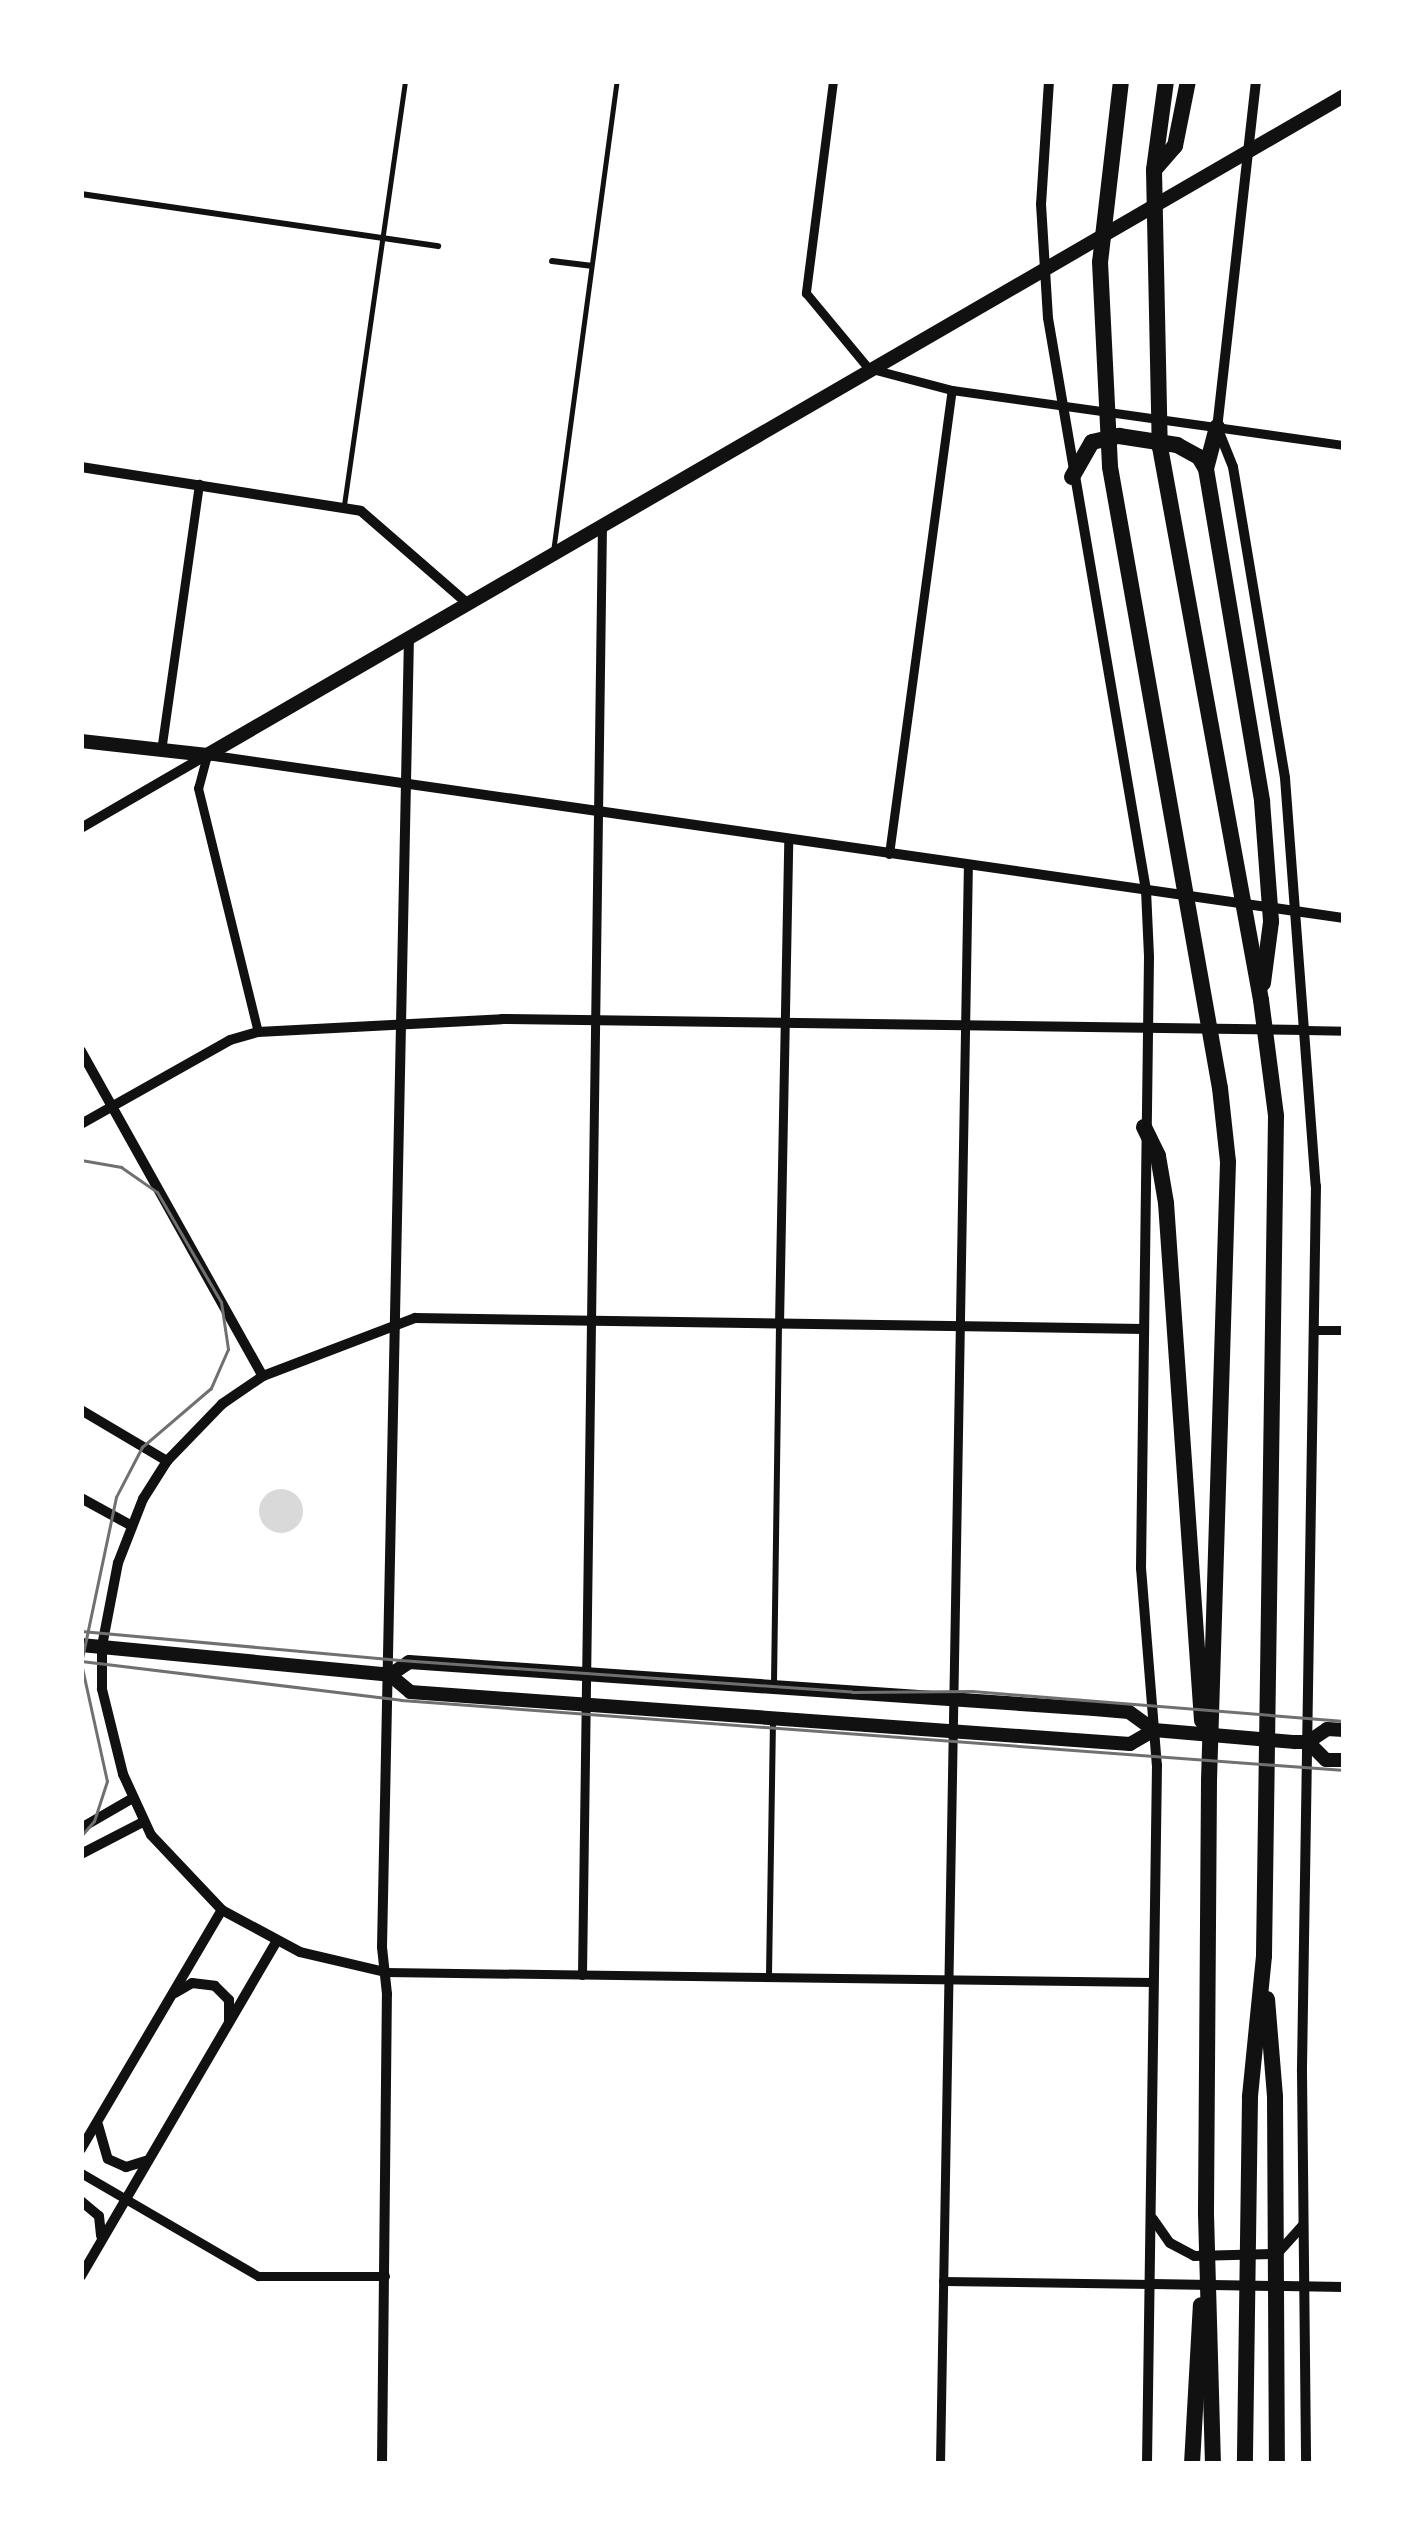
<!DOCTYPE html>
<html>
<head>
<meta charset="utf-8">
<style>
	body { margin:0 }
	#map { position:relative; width:1425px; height:2545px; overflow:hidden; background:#fff; font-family:"Open Sans",sans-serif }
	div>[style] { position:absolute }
	.water>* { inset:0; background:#d9d9d9 }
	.round { border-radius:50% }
	.service>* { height:4.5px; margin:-2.25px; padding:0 2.25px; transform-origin:2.25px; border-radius:2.25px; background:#111 }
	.pedestrian>* { height:6px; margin:-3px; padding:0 3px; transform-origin:3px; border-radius:3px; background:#111 }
	.minor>* { height:9px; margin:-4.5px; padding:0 4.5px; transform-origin:4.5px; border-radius:4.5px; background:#111 }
	.tertiary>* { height:10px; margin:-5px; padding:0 5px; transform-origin:5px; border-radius:5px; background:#111 }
	.primary>* { height:14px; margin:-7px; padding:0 7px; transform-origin:7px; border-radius:7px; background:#111 }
	.motorway>* { height:16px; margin:-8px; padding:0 8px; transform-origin:8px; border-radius:8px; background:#111 }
	.tram>* { height:3px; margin:-1.5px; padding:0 1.5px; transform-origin:1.5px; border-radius:1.5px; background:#707070 }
	span { translate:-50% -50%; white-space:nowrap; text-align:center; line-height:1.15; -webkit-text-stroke:12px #fff; paint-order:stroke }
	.frame { position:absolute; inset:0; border:84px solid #fff; pointer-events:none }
</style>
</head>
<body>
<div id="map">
	<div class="water">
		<i class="round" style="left:259px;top:1489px;width:44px;height:44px"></i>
	</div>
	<div class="service">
		<i style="left:344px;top:505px;width:428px;rotate:-81.8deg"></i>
		<i style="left:553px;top:552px;width:475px;rotate:-82.3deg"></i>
	</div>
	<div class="pedestrian">
		<i style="left:81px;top:194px;width:361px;rotate:8.3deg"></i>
		<i style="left:552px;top:261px;width:39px;rotate:7deg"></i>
		<i style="left:774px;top:1683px;width:359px;rotate:-89.2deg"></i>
		<i style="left:769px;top:1975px;width:253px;rotate:-89.1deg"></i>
	</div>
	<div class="minor">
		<i style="left:833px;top:81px;width:214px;rotate:97.3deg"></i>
		<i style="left:806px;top:293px;width:97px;rotate:50.4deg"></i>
		<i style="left:868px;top:368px;width:87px;rotate:14.7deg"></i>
		<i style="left:952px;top:390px;width:396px;rotate:8deg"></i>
		<i style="left:161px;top:751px;width:270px;rotate:-81.9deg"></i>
		<i style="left:207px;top:755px;width:34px;rotate:105deg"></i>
		<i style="left:198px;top:788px;width:251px;rotate:76.2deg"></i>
		<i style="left:889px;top:854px;width:468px;rotate:-82.3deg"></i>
		<i style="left:1305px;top:1030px;width:39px;rotate:1deg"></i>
		<i style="left:779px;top:1324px;width:484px;rotate:-88.9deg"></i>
		<i style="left:1314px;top:1330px;width:30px"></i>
		<i style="left:385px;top:1972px;width:768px;rotate:0.75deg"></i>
		<i style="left:582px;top:1975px;width:1451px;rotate:-89.21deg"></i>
		<i style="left:81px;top:2173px;width:205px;rotate:30.2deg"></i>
		<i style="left:258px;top:2276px;width:127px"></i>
		<i style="left:943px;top:2281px;width:209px;rotate:0.8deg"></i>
		<i style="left:940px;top:2464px;width:1599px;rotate:-89deg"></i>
	</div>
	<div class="tertiary">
		<i style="left:1049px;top:81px;width:123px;rotate:93.7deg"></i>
		<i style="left:1041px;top:204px;width:114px;rotate:86.5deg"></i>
		<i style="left:1048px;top:318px;width:580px;rotate:80.28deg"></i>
		<i style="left:1146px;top:890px;width:67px;rotate:87.4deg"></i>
		<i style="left:1149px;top:957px;width:611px;rotate:90.75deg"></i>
		<i style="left:1141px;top:1568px;width:198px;rotate:85.4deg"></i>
		<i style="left:1157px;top:1765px;width:699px;rotate:90.82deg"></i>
		<i style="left:1256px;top:81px;width:348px;rotate:96.4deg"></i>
		<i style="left:1217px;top:427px;width:43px;rotate:68.2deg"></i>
		<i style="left:1233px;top:467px;width:315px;rotate:80.5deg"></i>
		<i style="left:1285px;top:778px;width:409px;rotate:85.7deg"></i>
		<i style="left:1316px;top:1186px;width:886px;rotate:90.91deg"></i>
		<i style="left:1302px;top:2072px;width:392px;rotate:89.4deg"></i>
		<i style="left:81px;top:467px;width:283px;rotate:8.9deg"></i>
		<i style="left:361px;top:511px;width:140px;rotate:41deg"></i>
		<i style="left:81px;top:828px;width:146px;rotate:-30.1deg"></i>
		<i style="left:207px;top:755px;width:1149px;rotate:8.16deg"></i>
		<i style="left:81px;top:1051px;width:372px;rotate:60.8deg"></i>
		<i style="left:81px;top:1124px;width:171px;rotate:-29.4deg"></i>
		<i style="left:230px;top:1040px;width:29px;rotate:-16deg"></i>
		<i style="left:258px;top:1032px;width:244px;rotate:-3deg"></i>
		<i style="left:502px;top:1019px;width:803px;rotate:0.78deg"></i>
		<i style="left:81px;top:1410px;width:100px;rotate:30.7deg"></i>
		<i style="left:81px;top:1498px;width:58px;rotate:28.8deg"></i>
		<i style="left:81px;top:1828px;width:60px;rotate:-30deg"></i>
		<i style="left:81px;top:1854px;width:70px;rotate:-27.3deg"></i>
		<i style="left:385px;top:1972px;width:87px;rotate:-166.8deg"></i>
		<i style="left:300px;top:1952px;width:89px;rotate:-151.7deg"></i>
		<i style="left:222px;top:1910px;width:103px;rotate:-133.4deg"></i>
		<i style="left:151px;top:1835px;width:67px;rotate:-114.7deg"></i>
		<i style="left:123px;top:1774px;width:88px;rotate:-103.9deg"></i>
		<i style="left:102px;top:1689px;width:43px;rotate:-90deg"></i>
		<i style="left:102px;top:1646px;width:85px;rotate:-79.1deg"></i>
		<i style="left:118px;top:1563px;width:69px;rotate:-68.7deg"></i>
		<i style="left:143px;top:1499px;width:45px;rotate:-57.7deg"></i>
		<i style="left:167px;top:1461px;width:79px;rotate:-46deg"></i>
		<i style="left:222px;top:1404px;width:50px;rotate:-34.3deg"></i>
		<i style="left:263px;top:1376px;width:163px;rotate:-20.9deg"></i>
		<i style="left:415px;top:1318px;width:729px;rotate:0.86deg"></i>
		<i style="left:175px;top:1993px;width:20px;rotate:-30deg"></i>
		<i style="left:192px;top:1983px;width:23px;rotate:7deg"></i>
		<i style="left:215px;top:1986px;width:20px;rotate:45deg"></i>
		<i style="left:229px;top:2000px;width:20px;rotate:90deg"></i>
		<i style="left:98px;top:2125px;width:35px;rotate:74deg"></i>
		<i style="left:108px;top:2159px;width:20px;rotate:24deg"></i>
		<i style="left:126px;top:2167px;width:21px;rotate:-17deg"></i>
		<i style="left:81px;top:2149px;width:277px;rotate:-59.5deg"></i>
		<i style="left:81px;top:2201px;width:23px;rotate:40deg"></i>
		<i style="left:99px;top:2216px;width:20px;rotate:84deg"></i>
		<i style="left:1153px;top:2219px;width:29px;rotate:55deg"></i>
		<i style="left:1170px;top:2243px;width:27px;rotate:28deg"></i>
		<i style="left:1194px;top:2256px;width:83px;rotate:-1.4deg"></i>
		<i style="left:1277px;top:2254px;width:38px;rotate:-48deg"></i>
		<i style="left:81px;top:2276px;width:387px;rotate:-59.7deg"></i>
		<i style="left:1152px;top:2284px;width:192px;rotate:0.9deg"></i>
		<i style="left:382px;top:2464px;width:470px;rotate:-89.4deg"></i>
		<i style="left:387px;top:1994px;width:47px;rotate:-96.1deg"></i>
		<i style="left:382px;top:1947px;width:1310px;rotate:-88.82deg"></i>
	</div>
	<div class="primary">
		<i style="left:81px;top:741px;width:127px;rotate:6.3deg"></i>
		<i style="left:207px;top:755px;width:1314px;rotate:-30.1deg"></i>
		<i style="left:81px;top:1645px;width:310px;rotate:5.5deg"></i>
		<i style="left:390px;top:1675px;width:26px;rotate:40deg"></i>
		<i style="left:410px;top:1692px;width:722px;rotate:4.13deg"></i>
		<i style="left:1130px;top:1744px;width:28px;rotate:-30deg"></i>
		<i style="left:390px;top:1675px;width:23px;rotate:-34deg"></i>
		<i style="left:409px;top:1662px;width:687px;rotate:3.93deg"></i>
		<i style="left:1094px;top:1709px;width:35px;rotate:5deg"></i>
		<i style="left:1129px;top:1712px;width:31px;rotate:36deg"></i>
		<i style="left:1154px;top:1730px;width:142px;rotate:4.9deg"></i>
		<i style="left:1295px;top:1742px;width:13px"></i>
		<i style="left:1308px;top:1742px;width:23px;rotate:-34deg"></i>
		<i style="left:1327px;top:1729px;width:17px;rotate:3deg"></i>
		<i style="left:1308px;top:1742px;width:25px;rotate:45deg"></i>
		<i style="left:1326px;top:1760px;width:18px"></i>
	</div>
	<div class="motorway">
		<i style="left:1121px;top:81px;width:182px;rotate:96.6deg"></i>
		<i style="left:1100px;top:262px;width:205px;rotate:87.2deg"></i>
		<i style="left:1110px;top:467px;width:631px;rotate:79.96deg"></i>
		<i style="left:1220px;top:1088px;width:74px;rotate:83.8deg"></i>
		<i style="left:1228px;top:1162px;width:619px;rotate:91.76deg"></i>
		<i style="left:1209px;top:1781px;width:433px;rotate:90.4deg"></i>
		<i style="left:1206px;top:2214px;width:250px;rotate:88.4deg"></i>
		<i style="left:1166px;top:81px;width:90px;rotate:97.7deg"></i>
		<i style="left:1154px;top:170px;width:277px;rotate:88.8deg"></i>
		<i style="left:1160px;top:447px;width:562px;rotate:79.65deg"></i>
		<i style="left:1261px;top:1000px;width:117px;rotate:82.6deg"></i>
		<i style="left:1276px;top:1116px;width:840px;rotate:90.82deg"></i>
		<i style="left:1264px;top:1956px;width:142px;rotate:95.7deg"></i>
		<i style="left:1250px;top:2097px;width:367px;rotate:90.8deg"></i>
		<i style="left:1154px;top:170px;width:32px;rotate:-49deg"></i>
		<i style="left:1175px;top:146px;width:66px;rotate:-78.7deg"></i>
		<i style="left:1217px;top:427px;width:43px;rotate:104.7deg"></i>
		<i style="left:1206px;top:469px;width:337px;rotate:80.4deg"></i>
		<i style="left:1262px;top:801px;width:121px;rotate:85.7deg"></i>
		<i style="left:1271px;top:922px;width:62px;rotate:97.5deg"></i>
		<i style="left:1072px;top:477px;width:40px;rotate:-60.3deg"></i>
		<i style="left:1092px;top:442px;width:28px;rotate:-13deg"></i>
		<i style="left:1119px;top:436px;width:59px;rotate:8.8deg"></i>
		<i style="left:1177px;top:445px;width:25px;rotate:29deg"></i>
		<i style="left:1199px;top:457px;width:14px;rotate:60deg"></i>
		<i style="left:1144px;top:1127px;width:32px;rotate:64deg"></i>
		<i style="left:1158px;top:1156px;width:48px;rotate:80.3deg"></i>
		<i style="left:1166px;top:1203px;width:519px;rotate:86.02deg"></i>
		<i style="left:1267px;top:1999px;width:98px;rotate:85.3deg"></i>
		<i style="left:1275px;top:2097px;width:367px;rotate:89.7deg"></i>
		<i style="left:1192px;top:2464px;width:159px;rotate:-86.8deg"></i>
	</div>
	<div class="tram">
		<i style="left:81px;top:1160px;width:41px;rotate:9.9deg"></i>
		<i style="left:121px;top:1167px;width:44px;rotate:34.8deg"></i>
		<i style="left:157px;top:1192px;width:127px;rotate:59.8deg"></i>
		<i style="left:221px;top:1302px;width:48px;rotate:81.5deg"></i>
		<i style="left:228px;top:1349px;width:43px;rotate:113.6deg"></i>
		<i style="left:211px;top:1388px;width:91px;rotate:139.5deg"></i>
		<i style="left:142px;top:1447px;width:56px;rotate:117.5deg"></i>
		<i style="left:116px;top:1497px;width:170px;rotate:101.9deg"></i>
		<i style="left:81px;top:1663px;width:121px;rotate:77.6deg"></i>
		<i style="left:107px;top:1781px;width:42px;rotate:108deg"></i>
		<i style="left:94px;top:1821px;width:20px;rotate:131deg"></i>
		<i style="left:81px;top:1631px;width:320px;rotate:5.2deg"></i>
		<i style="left:400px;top:1660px;width:453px;rotate:4deg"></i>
		<i style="left:852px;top:1692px;width:120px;rotate:-0.5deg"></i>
		<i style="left:972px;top:1691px;width:373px;rotate:4.6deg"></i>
		<i style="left:81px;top:1661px;width:322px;rotate:6.9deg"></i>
		<i style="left:401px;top:1700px;width:946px;rotate:4.25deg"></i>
	</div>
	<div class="frame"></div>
</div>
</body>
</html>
